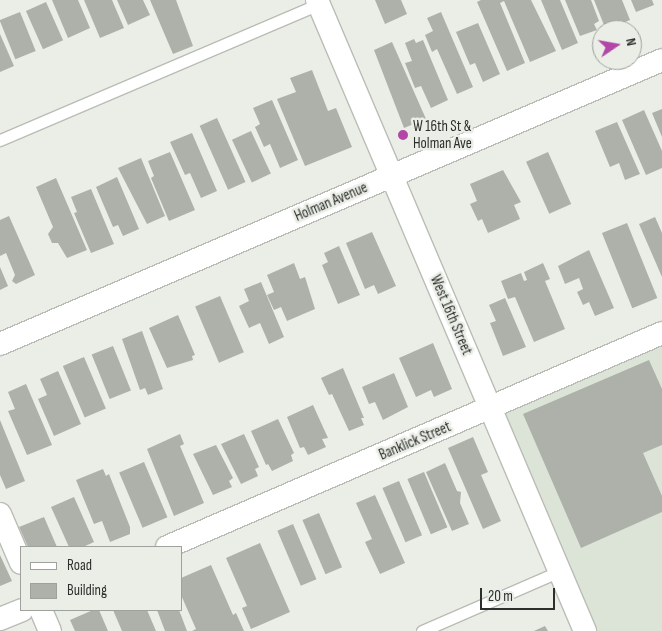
<!DOCTYPE html>
<html>
<head>
<meta charset="utf-8">
<style>
	body { margin:0 }
	#map { position:relative; width:662px; height:631px; overflow:hidden; background:#eaeee7; font-family:"Sofia Sans Condensed",sans-serif }
	div>[style] { position:absolute }
	.built>* { inset:0; background:#dce4d7 }
	.building>* { inset:0; background:#adb1aa; transform-origin:0 0 }
	.roads { filter:drop-shadow(1px 0 #b9bdb6) drop-shadow(-1px 0 #b9bdb6) drop-shadow(0 1px #b9bdb6) drop-shadow(0 -1px #b9bdb6) }
	.lane>* { height:11px; margin:-5.5px; padding:0 5.5px; transform-origin:5.5px; border-radius:5.5px; background:#fff }
	.street>* { height:22px; margin:-11px; padding:0 11px; transform-origin:11px; border-radius:11px; background:#fff }
	.dots>* { width:14px; height:14px; translate:-50% -50%; box-sizing:border-box; border:2px solid #eaeee7; border-radius:50% }
	span { translate:-50% -50%; white-space:nowrap; text-align:center; line-height:1.15; -webkit-text-stroke:5px #eaeee7; paint-order:stroke }
	.poi-label { font-size:15px; color:#2d2f2c }
	.left { translate:0 -50%; text-align:left }
	.street-label { font-size:15px; color:#2d2f2c }
	.legend { position:absolute; left:20px; top:546px; width:162px; height:65px; box-sizing:border-box; background:#eaeee7; border:1px solid #9ea29c; margin:0; padding:6px 9px; list-style:none; font-size:15px; color:#2d2f2c }
	.legend li { display:flex; align-items:center; gap:10px; height:25px }
	.legend b { width:25px; border:1px solid #9ea29c }
	.north { position:absolute; left:592px; top:20px; width:50px; height:50px; box-sizing:border-box; background:#eaeee7; border:1px solid #9ea29c; border-radius:50%; rotate:78deg; font-size:14px; font-weight:700; line-height:20px; text-align:center; color:#2d2f2c }
	.north::after { content:''; display:block; margin:auto; width:18px; height:22px; background:#b347a7; clip-path:polygon(50% 0,100% 100%,50% 72%,0 100%) }
	.scale { position:absolute; left:480px; top:588px; width:75px; height:22px; box-sizing:border-box; border:2px solid #2d2f2c; border-top:0; padding-left:6px; font-size:15px; line-height:18px; white-space:nowrap; color:#2d2f2c; -webkit-text-stroke:4px #eaeee7; paint-order:stroke }
</style>
</head>
<body>
<div id="map">
	<div class="built">
		<i style="clip-path:polygon(662px 333px,662px 631px,585px 631px,491px 408px)"></i>
	</div>
	<div class="building">
		<i style="clip-path:polygon(52px 0,78px 0,90px 28px,68px 38px)"></i>
		<i style="clip-path:polygon(84px 0,112px 0,124px 28px,100px 38px)"></i>
		<i style="clip-path:polygon(117px 0,143px 0,150px 15px,128px 25px)"></i>
		<i style="clip-path:polygon(150px 0,176px 0,193px 46px,173px 54px)"></i>
		<i style="clip-path:polygon(375px 0,401px 0,407px 14px,385px 24px)"></i>
		<i style="clip-path:polygon(481px 0,531px 0,556px 51px,530px 62px,504px 1px,500px 3px,525px 63px,507px 71px,477px 2px)"></i>
		<i style="clip-path:polygon(541px 0,560px 0,578px 43px,562px 50px)"></i>
		<i style="clip-path:polygon(565px 0,591px 0,599px 21px,594px 24px,597px 30px,580px 36px)"></i>
		<i style="clip-path:polygon(594px 0,622px 0,630px 20px,606px 30px)"></i>
		<i style="clip-path:polygon(631px 0,652px 0,654px 5px,636px 12px)"></i>
		<i style="left:46px;top:2px;width:42px;height:22px;rotate:66deg"></i>
		<i style="left:20px;top:12px;width:42px;height:22px;rotate:68deg"></i>
		<i style="clip-path:polygon(441px 12px,473px 87px,457px 94px,437px 49px,432px 52px,425px 35px,433px 31px,427px 18px)"></i>
		<i style="clip-path:polygon(478px 23px,500px 74px,483px 82px,475px 63px,470px 65px,456px 32px)"></i>
		<i style="clip-path:polygon(0 34px,14px 66px,0 72px)"></i>
		<i style="clip-path:polygon(414px 39px,416px 43px,423px 40px,448px 100px,431px 108px,421px 86px,415px 88px,405px 63px,412px 61px,405px 43px)"></i>
		<i style="clip-path:polygon(392px 42px,426px 119px,404px 128px,374px 50px)"></i>
		<i style="clip-path:polygon(312px 70px,328px 111px,336px 108px,352px 147px,305px 166px,277px 99px,296px 92px,290px 78px)"></i>
		<i style="clip-path:polygon(272px 100px,298px 160px,280px 168px,270px 144px,264px 147px,255px 127px,260px 124px,253px 108px)"></i>
		<i style="clip-path:polygon(662px 109px,662px 137px,652px 113px)"></i>
		<i style="clip-path:polygon(644px 110px,662px 151px,662px 168px,646px 175px,622px 120px)"></i>
		<i style="left:217px;top:118px;width:70px;height:19px;rotate:66deg"></i>
		<i style="clip-path:polygon(617px 122px,640px 174px,625px 180px,619px 163px,610px 167px,595px 131px)"></i>
		<i style="left:251px;top:131px;width:47px;height:21px;rotate:65deg"></i>
		<i style="clip-path:polygon(192px 133px,217px 191px,201px 198px,190px 173px,185px 175px,170px 142px)"></i>
		<i style="clip-path:polygon(170px 152px,195px 210px,169px 221px,151px 178px,154px 176px,148px 161px)"></i>
		<i style="left:548px;top:152px;width:57px;height:24px;rotate:66deg"></i>
		<i style="clip-path:polygon(141px 158px,165px 216px,147px 224px,118px 168px)"></i>
		<i style="clip-path:polygon(503px 170px,521px 202px,514px 205px,520px 219px,488px 233px,482px 219px,478px 221px,470px 204px,477px 201px,470px 184px)"></i>
		<i style="clip-path:polygon(117px 177px,139px 229px,123px 236px,118px 225px,113px 227px,96px 187px)"></i>
		<i style="clip-path:polygon(56px 178px,87px 250px,67px 258px,58px 243px,52px 243px,48px 234px,53px 227px,36px 187px)"></i>
		<i style="clip-path:polygon(91px 189px,114px 244px,91px 253px,74px 213px,77px 212px,71px 197px)"></i>
		<i style="clip-path:polygon(9px 216px,35px 275px,16px 284px,12px 281px,15px 275px,6px 253px,0 256px,0 220px)"></i>
		<i style="clip-path:polygon(655px 217px,662px 233px,662px 277px,639px 224px)"></i>
		<i style="left:627px;top:223px;width:81px;height:27px;rotate:68deg"></i>
		<i style="clip-path:polygon(372px 232px,396px 286px,378px 294px,374px 285px,365px 289px,346px 243px)"></i>
		<i style="clip-path:polygon(339px 246px,360px 295px,338px 304px,322px 265px,328px 262px,324px 253px)"></i>
		<i style="clip-path:polygon(589px 250px,614px 308px,595px 316px,589px 302px,583px 305px,577px 292px,583px 289px,579px 278px,565px 284px,558px 266px)"></i>
		<i style="clip-path:polygon(294px 263px,300px 279px,305px 277px,315px 309px,287px 321px,281px 307px,274px 310px,267px 295px,274px 292px,267px 275px)"></i>
		<i style="clip-path:polygon(543px 263px,550px 279px,545px 281px,565px 329px,534px 342px,515px 297px,508px 299px,501px 281px,521px 273px,524px 281px,527px 280px,524px 272px)"></i>
		<i style="clip-path:polygon(0 267px,8px 286px,0 290px)"></i>
		<i style="clip-path:polygon(261px 282px,284px 337px,269px 344px,260px 323px,249px 328px,239px 306px,249px 301px,244px 289px)"></i>
		<i style="left:220px;top:296px;width:61px;height:27px;rotate:67deg"></i>
		<i style="clip-path:polygon(505px 298px,526px 347px,503px 356px,490px 323px,496px 321px,489px 305px)"></i>
		<i style="clip-path:polygon(178px 315px,195px 355px,192px 356px,193px 360px,167px 368px,149px 328px)"></i>
		<i style="clip-path:polygon(142px 331px,163px 389px,148px 395px,145px 388px,140px 390px,122px 339px)"></i>
		<i style="clip-path:polygon(433px 343px,452px 389px,434px 397px,431px 390px,416px 397px,399px 358px)"></i>
		<i style="left:113px;top:346px;width:48px;height:23px;rotate:68deg"></i>
		<i style="left:84px;top:357px;width:56px;height:23px;rotate:67deg"></i>
		<i style="clip-path:polygon(649px 360px,662px 389px,662px 445px,643px 453px,662px 496px,662px 512px,581px 548px,523px 414px)"></i>
		<i style="clip-path:polygon(343px 368px,364px 418px,361px 418px,364px 425px,349px 431px,332px 394px,329px 395px,321px 378px)"></i>
		<i style="clip-path:polygon(58px 371px,81px 424px,54px 436px,38px 399px,47px 395px,40px 379px)"></i>
		<i style="clip-path:polygon(394px 373px,408px 407px,383px 420px,375px 402px,369px 404px,362px 387px)"></i>
		<i style="clip-path:polygon(26px 384px,52px 445px,27px 455px,8px 411px,15px 409px,8px 392px)"></i>
		<i style="clip-path:polygon(313px 405px,328px 438px,322px 439px,326px 447px,308px 455px,304px 447px,300px 448px,287px 417px)"></i>
		<i style="clip-path:polygon(278px 419px,294px 453px,291px 455px,293px 461px,272px 471px,268px 464px,266px 465px,251px 431px)"></i>
		<i style="clip-path:polygon(0 420px,25px 481px,6px 489px,0 475px)"></i>
		<i style="clip-path:polygon(180px 434px,184px 444px,180px 446px,204px 503px,174px 516px,147px 449px)"></i>
		<i style="clip-path:polygon(244px 434px,259px 467px,255px 469px,258px 476px,241px 484px,221px 444px)"></i>
		<i style="clip-path:polygon(473px 437px,488px 472px,481px 475px,501px 521px,483px 529px,448px 448px)"></i>
		<i style="clip-path:polygon(216px 445px,233px 478px,229px 481px,232px 487px,213px 495px,193px 454px)"></i>
		<i style="left:144px;top:462px;width:60px;height:27px;rotate:67deg"></i>
		<i style="clip-path:polygon(445px 463px,457px 491px,461px 492px,460px 503px,469px 524px,452px 531px,426px 472px)"></i>
		<i style="clip-path:polygon(103px 469px,106px 476px,109px 474px,130px 527px,130px 534px,110px 542px,102px 521px,94px 524px,76px 480px)"></i>
		<i style="left:424px;top:472px;width:60px;height:18px;rotate:67deg"></i>
		<i style="left:399px;top:481px;width:59px;height:18px;rotate:67deg"></i>
		<i style="clip-path:polygon(375px 495px,405px 563px,380px 574px,365px 542px,372px 539px,356px 503px)"></i>
		<i style="clip-path:polygon(74px 497px,94px 542px,83px 547px,69px 547px,51px 507px)"></i>
		<i style="left:319px;top:513px;width:59px;height:18px;rotate:67deg"></i>
		<i style="clip-path:polygon(44px 517px,57px 547px,28px 547px,19px 527px)"></i>
		<i style="left:293px;top:524px;width:60px;height:17px;rotate:67deg"></i>
		<i style="clip-path:polygon(260px 543px,290px 612px,251px 629px,242px 608px,247px 606px,226px 558px)"></i>
		<i style="clip-path:polygon(0 555px,12px 581px,0 586px)"></i>
		<i style="clip-path:polygon(211px 565px,233px 615px,236px 613px,244px 631px,192px 631px,196px 629px,181px 595px,181px 578px)"></i>
		<i style="clip-path:polygon(93px 610px,99px 610px,108px 631px,75px 631px,70px 620px)"></i>
		<i style="clip-path:polygon(113px 610px,147px 610px,156px 631px,122px 631px)"></i>
		<i style="clip-path:polygon(157px 610px,179px 610px,187px 631px,165px 631px)"></i>
		<i style="clip-path:polygon(545px 626px,548px 631px,534px 631px)"></i>
	</div>
	<div class="roads">
		<div class="lane">
			<i style="left:0;top:140px;width:351px;rotate:-23.1deg"></i>
			<i style="left:422px;top:631px;width:150px;rotate:-23.5deg"></i>
		</div>
		<div class="street">
			<i style="left:317px;top:0;width:686px;rotate:66.99deg"></i>
			<i style="left:0;top:344px;width:720px;rotate:-23.22deg"></i>
			<i style="left:0;top:514px;width:53px;rotate:66.8deg"></i>
			<i style="left:167px;top:547px;width:539px;rotate:-23.38deg"></i>
			<i style="left:41px;top:610px;width:23px;rotate:67deg"></i>
			<i style="left:0;top:619px;width:24px;rotate:-22deg"></i>
		</div>
	</div>
	<div class="dots">
		<i style="left:403px;top:135px;background:#b347a7"></i>
	</div>
	<div class="poi-label">
		<span class="left" style="left:413px;top:135px">W 16th St &amp;<br>Holman Ave</span>
	</div>
	<div class="street-label">
		<span style="left:331px;top:202px;rotate:-23deg">Holman Avenue</span>
		<span style="left:451px;top:315px;rotate:67deg">West 16th Street</span>
		<span style="left:415px;top:441px;rotate:-23deg">Banklick Street</span>
	</div>
	<ul class="legend">
	<li><b style="height:6px;background:#fff"></b>Road</li>
	<li><b style="height:14px;background:#adb1aa"></b>Building</li>
	</ul>
	<div class="north">N</div>
	<div class="scale">20 m</div>
</div>
</body>
</html>
